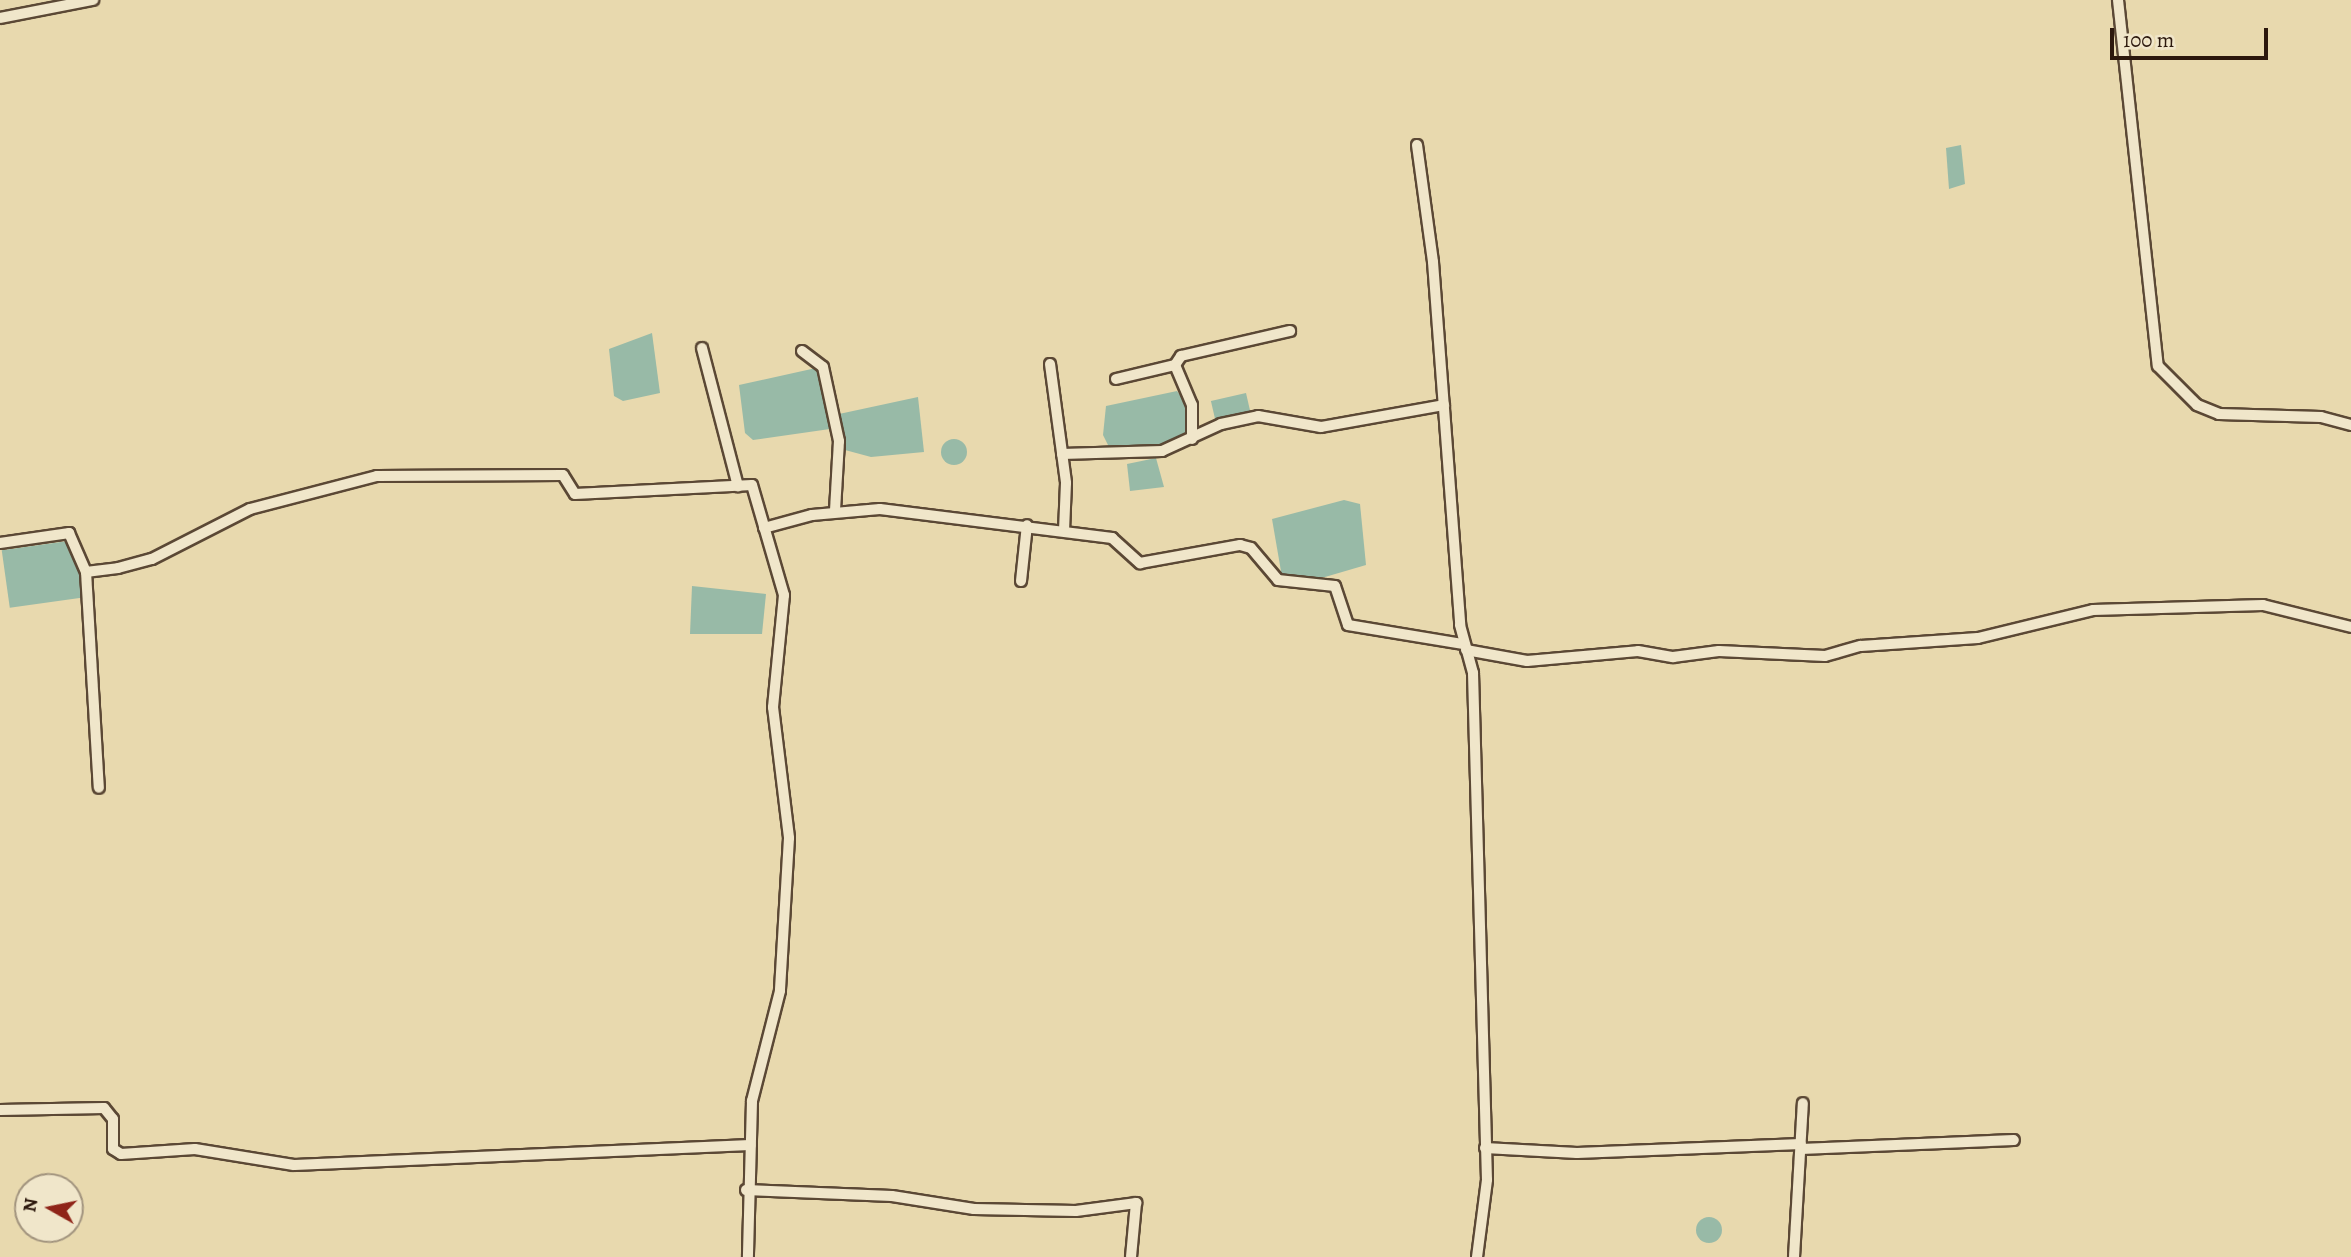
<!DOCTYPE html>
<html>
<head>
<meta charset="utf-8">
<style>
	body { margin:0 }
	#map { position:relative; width:2351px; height:1257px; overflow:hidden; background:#e8d9ae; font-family:Alegreya,serif }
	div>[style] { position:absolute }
	.water>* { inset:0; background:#98baa7; transform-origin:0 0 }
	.round { border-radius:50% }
	.roads { filter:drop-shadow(2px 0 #5b4835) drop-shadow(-2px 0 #5b4835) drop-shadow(0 2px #5b4835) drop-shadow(0 -2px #5b4835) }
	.street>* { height:10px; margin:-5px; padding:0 5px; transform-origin:5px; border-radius:5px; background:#f0e6ca }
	span { translate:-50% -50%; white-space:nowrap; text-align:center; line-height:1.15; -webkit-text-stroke:7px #f0e6ca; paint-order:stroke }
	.north { position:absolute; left:14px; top:1173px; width:70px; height:70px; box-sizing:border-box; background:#f0e6ca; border:2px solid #a2947e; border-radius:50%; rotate:279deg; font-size:19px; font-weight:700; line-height:28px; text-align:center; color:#2c180d }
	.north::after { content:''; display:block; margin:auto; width:24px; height:32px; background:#8f2418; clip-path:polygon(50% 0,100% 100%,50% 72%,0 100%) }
	.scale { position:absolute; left:2110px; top:28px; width:158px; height:32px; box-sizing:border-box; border:4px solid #2c180d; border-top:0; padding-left:9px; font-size:21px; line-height:24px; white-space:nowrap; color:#2c180d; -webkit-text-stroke:5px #f0e6ca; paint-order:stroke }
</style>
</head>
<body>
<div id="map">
	<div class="water">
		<i style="clip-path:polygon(1961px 145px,1965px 184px,1949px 189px,1946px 148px)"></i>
		<i style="clip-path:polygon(652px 333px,660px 393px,623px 401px,614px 396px,609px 349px)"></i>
		<i style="clip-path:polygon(816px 368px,830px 429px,753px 440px,745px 433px,739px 385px)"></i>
		<i style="clip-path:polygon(1177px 391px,1187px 404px,1187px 440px,1152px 450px,1109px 447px,1103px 435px,1106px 406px)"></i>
		<i style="left:1246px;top:393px;width:23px;height:36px;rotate:77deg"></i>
		<i style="clip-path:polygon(918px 397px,924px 452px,871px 457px,845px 450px,839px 414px)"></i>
		<i class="round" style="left:941px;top:439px;width:26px;height:26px"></i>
		<i style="clip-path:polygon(1156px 458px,1164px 487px,1130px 491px,1127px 464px)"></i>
		<i style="clip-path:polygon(1344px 500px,1360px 504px,1366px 565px,1325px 577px,1282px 577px,1272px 519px)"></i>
		<i style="left:75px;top:540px;width:58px;height:74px;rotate:82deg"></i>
		<i style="clip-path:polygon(692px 586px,766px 594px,762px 634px,690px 634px)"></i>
		<i class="round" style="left:1696px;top:1217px;width:26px;height:26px"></i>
	</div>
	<div class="roads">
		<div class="street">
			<i style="left:2118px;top:0;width:368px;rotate:83.8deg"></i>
			<i style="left:2158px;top:366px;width:55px;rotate:45deg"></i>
			<i style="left:2197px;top:405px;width:24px;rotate:22deg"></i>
			<i style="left:2219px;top:414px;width:102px;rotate:1.7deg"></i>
			<i style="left:2321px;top:417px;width:31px;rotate:15deg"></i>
			<i style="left:0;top:18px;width:95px;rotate:-11deg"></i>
			<i style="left:1417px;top:145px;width:118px;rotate:82.2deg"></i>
			<i style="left:1433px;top:262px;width:364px;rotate:85.7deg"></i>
			<i style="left:1460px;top:625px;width:50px;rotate:74.8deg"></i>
			<i style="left:1473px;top:673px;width:507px;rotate:88.42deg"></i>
			<i style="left:1487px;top:1180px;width:78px;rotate:97.4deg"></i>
			<i style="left:702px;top:348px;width:143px;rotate:75.4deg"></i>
			<i style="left:802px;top:351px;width:26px;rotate:37deg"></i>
			<i style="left:823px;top:367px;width:76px;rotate:77.8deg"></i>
			<i style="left:839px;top:441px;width:70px;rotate:93.3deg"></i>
			<i style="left:1050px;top:364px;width:120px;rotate:82.3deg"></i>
			<i style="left:1066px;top:483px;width:48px;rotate:92.4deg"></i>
			<i style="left:1175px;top:365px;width:43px;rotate:67deg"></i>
			<i style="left:1192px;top:405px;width:34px;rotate:90deg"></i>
			<i style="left:1116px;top:379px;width:61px;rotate:-13.3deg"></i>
			<i style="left:1175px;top:365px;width:11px;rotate:-56deg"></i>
			<i style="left:1181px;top:356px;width:112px;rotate:-12.9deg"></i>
			<i style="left:1062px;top:454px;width:100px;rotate:-1.7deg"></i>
			<i style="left:1162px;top:451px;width:65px;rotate:-24.6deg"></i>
			<i style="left:1221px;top:424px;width:38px;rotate:-12deg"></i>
			<i style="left:1258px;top:416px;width:64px;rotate:9.9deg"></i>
			<i style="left:1321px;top:427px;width:125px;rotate:-10.1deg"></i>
			<i style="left:764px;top:528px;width:50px;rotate:-15.2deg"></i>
			<i style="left:812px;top:515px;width:68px;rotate:-5deg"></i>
			<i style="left:880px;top:509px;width:234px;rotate:7.1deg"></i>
			<i style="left:1112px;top:538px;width:38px;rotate:42deg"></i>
			<i style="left:1140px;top:563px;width:102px;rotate:-10.2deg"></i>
			<i style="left:1240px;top:545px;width:11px;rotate:15deg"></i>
			<i style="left:1251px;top:548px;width:42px;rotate:49.8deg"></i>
			<i style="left:1278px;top:580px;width:57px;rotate:6deg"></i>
			<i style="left:1335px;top:586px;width:41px;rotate:71.6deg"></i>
			<i style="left:1348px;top:625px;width:117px;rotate:9.4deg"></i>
			<i style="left:0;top:543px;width:70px;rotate:-8.2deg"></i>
			<i style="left:69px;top:533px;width:43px;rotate:66.4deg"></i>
			<i style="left:86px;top:572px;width:32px;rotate:-7deg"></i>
			<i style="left:118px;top:568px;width:35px;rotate:-15deg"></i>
			<i style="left:152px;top:559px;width:110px;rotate:-27deg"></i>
			<i style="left:250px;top:509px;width:131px;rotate:-14.6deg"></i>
			<i style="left:377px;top:476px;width:186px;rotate:-0.3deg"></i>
			<i style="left:563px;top:475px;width:22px;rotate:58deg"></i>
			<i style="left:575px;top:494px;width:177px;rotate:-2.9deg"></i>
			<i style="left:752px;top:485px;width:115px;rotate:73.8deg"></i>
			<i style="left:784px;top:595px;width:113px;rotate:95.6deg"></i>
			<i style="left:773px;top:707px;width:132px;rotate:83deg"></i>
			<i style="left:789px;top:838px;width:153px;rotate:93.4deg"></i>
			<i style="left:780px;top:991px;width:114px;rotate:104.3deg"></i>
			<i style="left:752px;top:1101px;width:156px;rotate:91.5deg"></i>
			<i style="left:86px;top:572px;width:216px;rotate:86.6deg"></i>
			<i style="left:1021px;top:581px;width:56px;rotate:-83.9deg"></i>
			<i style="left:1466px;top:650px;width:62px;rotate:10.2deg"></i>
			<i style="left:1527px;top:661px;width:111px;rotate:-5.1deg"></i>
			<i style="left:1638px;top:651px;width:36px;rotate:10deg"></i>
			<i style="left:1673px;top:657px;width:46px;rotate:-7.4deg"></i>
			<i style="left:1719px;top:651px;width:106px;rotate:2.7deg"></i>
			<i style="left:1825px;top:656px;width:37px;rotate:-16deg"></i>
			<i style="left:1861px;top:646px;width:117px;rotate:-3.9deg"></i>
			<i style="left:1978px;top:638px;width:118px;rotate:-13.7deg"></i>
			<i style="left:2093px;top:610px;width:170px;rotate:-1.7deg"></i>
			<i style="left:2263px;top:605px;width:91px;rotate:14deg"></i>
			<i style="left:0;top:1110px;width:104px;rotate:-1.1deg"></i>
			<i style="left:104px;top:1108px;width:14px;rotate:51deg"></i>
			<i style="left:113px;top:1119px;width:30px;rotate:90deg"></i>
			<i style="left:113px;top:1149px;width:9px;rotate:32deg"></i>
			<i style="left:121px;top:1154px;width:74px;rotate:-3.9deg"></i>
			<i style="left:195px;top:1149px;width:100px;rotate:9.2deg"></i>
			<i style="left:294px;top:1165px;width:457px;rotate:-2.5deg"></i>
			<i style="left:1485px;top:1148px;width:92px;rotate:3.1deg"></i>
			<i style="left:1577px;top:1153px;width:224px;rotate:-2.3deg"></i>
			<i style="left:1801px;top:1149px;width:213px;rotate:-2.4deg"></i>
			<i style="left:746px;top:1190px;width:146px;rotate:2.4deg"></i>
			<i style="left:892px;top:1196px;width:83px;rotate:9deg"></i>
			<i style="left:974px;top:1209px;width:102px;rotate:1.1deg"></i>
			<i style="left:1076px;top:1211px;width:61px;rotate:-7.6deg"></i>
			<i style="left:1136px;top:1203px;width:54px;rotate:95.3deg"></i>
			<i style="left:1794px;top:1257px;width:154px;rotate:-86.7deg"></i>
		</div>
	</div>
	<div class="north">N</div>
	<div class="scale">100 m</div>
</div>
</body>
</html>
